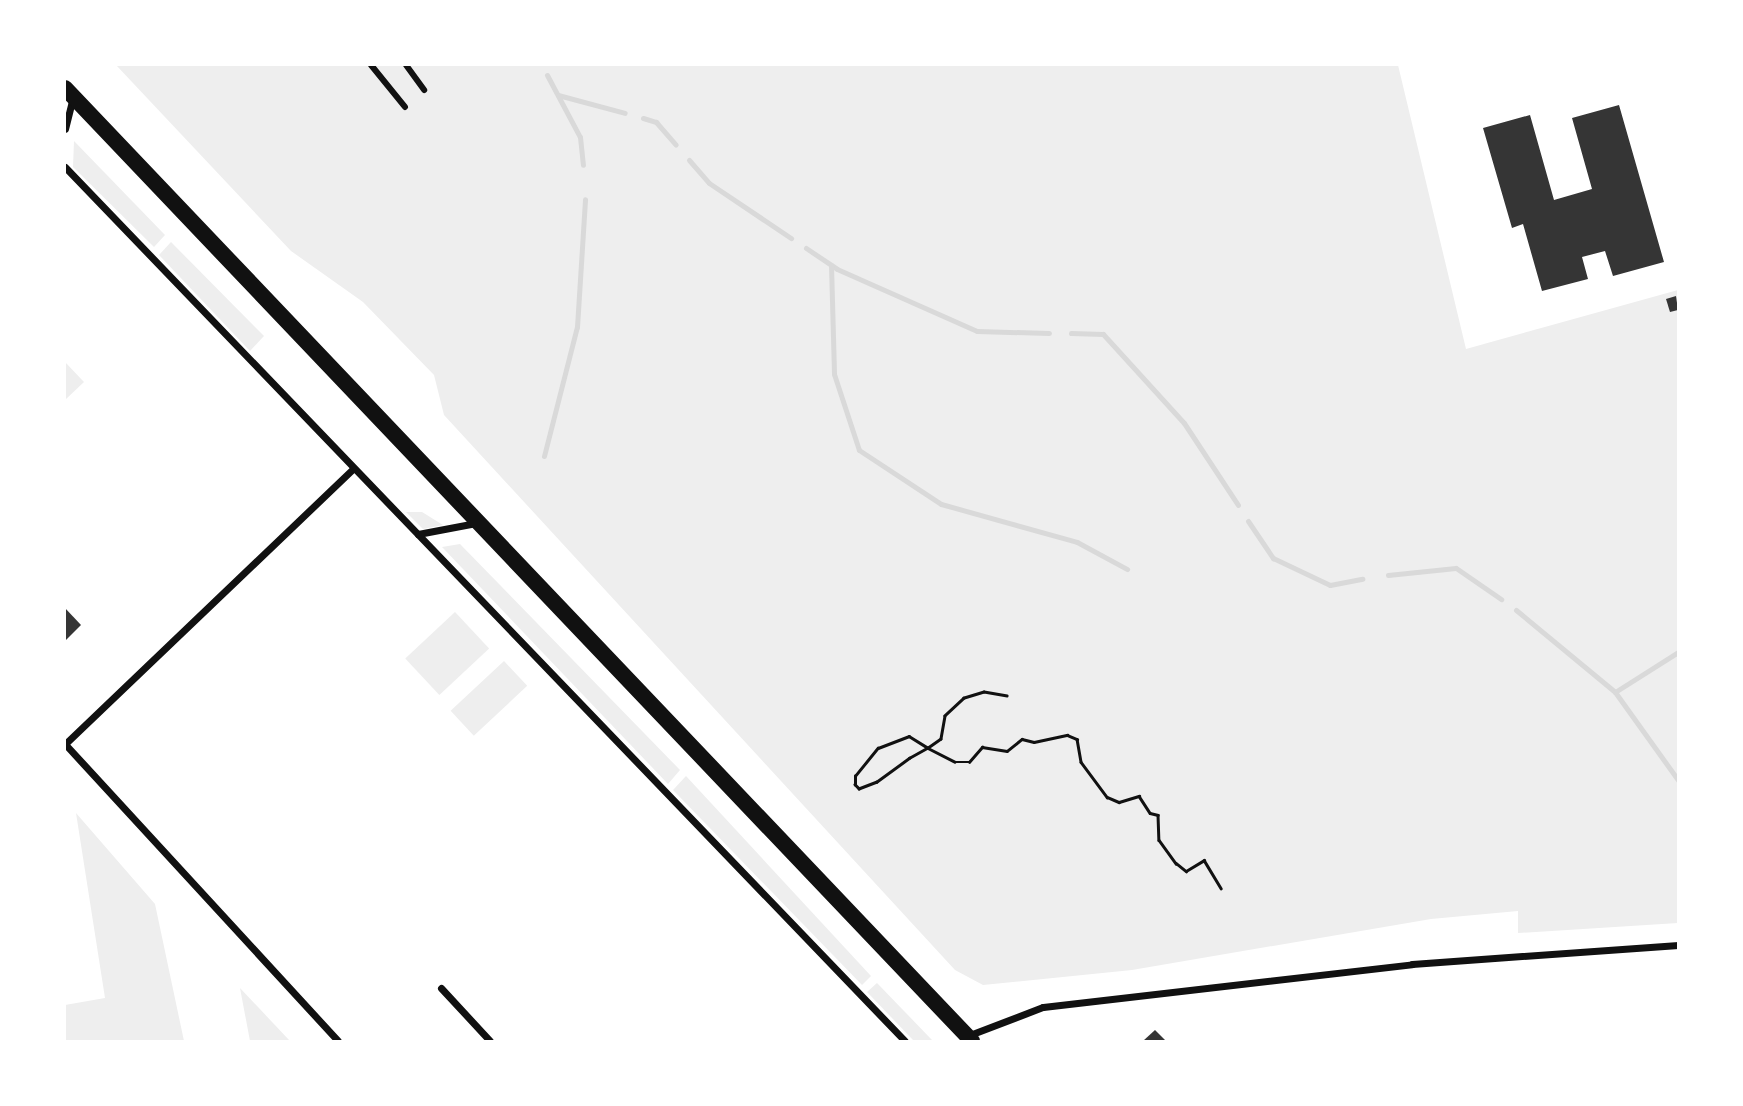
<!DOCTYPE html>
<html>
<head>
<meta charset="utf-8">
<style>
	body { margin:0 }
	#map { position:relative; width:1743px; height:1106px; overflow:hidden; background:#fff; font-family:Mulish,sans-serif }
	div>[style] { position:absolute }
	.green>* { inset:0; background:#eee; transform-origin:0 0 }
	.stream>* { height:5px; margin:-2.5px; padding:0 2.5px; transform-origin:2.5px; border-radius:2.5px; background:#d9d9d9 }
	.building>* { inset:0; background:#353535 }
	.path>* { height:2.5px; margin:-1.25px; padding:0 1.25px; transform-origin:1.25px; border-radius:1.25px; background:#111 }
	.pedestrian>* { height:6px; margin:-3px; padding:0 3px; transform-origin:3px; border-radius:3px; background:#111 }
	.minor>* { height:7px; margin:-3.5px; padding:0 3.5px; transform-origin:3.5px; border-radius:3.5px; background:#111 }
	.trunk>* { height:16px; margin:-8px; padding:0 8px; transform-origin:8px; border-radius:8px; background:#111 }
	span { translate:-50% -50%; white-space:nowrap; text-align:center; line-height:1.15; -webkit-text-stroke:7px #fff; paint-order:stroke }
	.frame { position:absolute; inset:0; border:66px solid #fff; pointer-events:none }
</style>
</head>
<body>
<div id="map">
	<div class="green">
		<i style="clip-path:polygon(116px 65px,1398px 65px,1466px 349px,1678px 290px,1678px 923px,1518px 933px,1518px 911px,1431px 919px,1132px 970px,983px 985px,955px 970px,444px 415px,434px 375px,363px 302px,291px 251px)"></i>
		<i style="clip-path:polygon(74px 141px,165px 235px,154px 247px,73px 167px)"></i>
		<i style="clip-path:polygon(171px 242px,264px 336px,250px 351px,159px 255px)"></i>
		<i style="clip-path:polygon(65px 362px,84px 382px,65px 400px)"></i>
		<i style="clip-path:polygon(406px 512px,422px 512px,443px 525px,423px 529px)"></i>
		<i style="clip-path:polygon(460px 544px,680px 770px,668px 784px,442px 547px)"></i>
		<i style="left:455px;top:612px;width:50px;height:68px;rotate:47deg"></i>
		<i style="left:504px;top:661px;width:34px;height:73px;rotate:47deg"></i>
		<i style="clip-path:polygon(686px 776px,871px 976px,862px 985px,673px 790px)"></i>
		<i style="clip-path:polygon(76px 813px,155px 904px,184px 1041px,65px 1041px,65px 1005px,105px 998px)"></i>
		<i style="clip-path:polygon(877px 983px,933px 1041px,914px 1041px,867px 992px)"></i>
		<i style="clip-path:polygon(240px 988px,290px 1041px,250px 1041px)"></i>
	</div>
	<div class="stream">
		<i style="left:547px;top:75px;width:70px;rotate:62deg"></i>
		<i style="left:580px;top:137px;width:28px;rotate:84deg"></i>
		<i style="left:558px;top:95px;width:69px;rotate:15deg"></i>
		<i style="left:643px;top:118px;width:14px;rotate:17deg"></i>
		<i style="left:656px;top:122px;width:30px;rotate:49deg"></i>
		<i style="left:689px;top:160px;width:30px;rotate:49deg"></i>
		<i style="left:709px;top:183px;width:99px;rotate:33.9deg"></i>
		<i style="left:806px;top:248px;width:37px;rotate:34deg"></i>
		<i style="left:837px;top:269px;width:153px;rotate:23.9deg"></i>
		<i style="left:977px;top:331px;width:72px;rotate:1.6deg"></i>
		<i style="left:831px;top:265px;width:109px;rotate:88.4deg"></i>
		<i style="left:834px;top:374px;width:80px;rotate:71.8deg"></i>
		<i style="left:859px;top:450px;width:98px;rotate:33.4deg"></i>
		<i style="left:941px;top:504px;width:141px;rotate:15.6deg"></i>
		<i style="left:1077px;top:542px;width:57px;rotate:28.4deg"></i>
		<i style="left:1071px;top:333px;width:32px;rotate:2deg"></i>
		<i style="left:1103px;top:334px;width:120px;rotate:47.7deg"></i>
		<i style="left:1184px;top:423px;width:98px;rotate:56.6deg"></i>
		<i style="left:544px;top:456px;width:133px;rotate:-75.7deg"></i>
		<i style="left:577px;top:327px;width:128px;rotate:-86.4deg"></i>
		<i style="left:1248px;top:521px;width:45px;rotate:56deg"></i>
		<i style="left:1273px;top:558px;width:63px;rotate:25.3deg"></i>
		<i style="left:1330px;top:585px;width:33px;rotate:-11deg"></i>
		<i style="left:1388px;top:575px;width:68px;rotate:-5.9deg"></i>
		<i style="left:1456px;top:568px;width:55px;rotate:34.6deg"></i>
		<i style="left:1516px;top:610px;width:129px;rotate:39.6deg"></i>
		<i style="left:1615px;top:692px;width:108px;rotate:54.4deg"></i>
		<i style="left:1615px;top:692px;width:75px;rotate:-32.4deg"></i>
	</div>
	<div class="building">
		<i style="clip-path:polygon(1619px 105px,1664px 262px,1613px 276px,1605px 251px,1582px 257px,1588px 279px,1542px 291px,1523px 224px,1512px 228px,1483px 128px,1530px 115px,1554px 200px,1592px 189px,1572px 118px)"></i>
		<i style="clip-path:polygon(1676px 296px,1678px 310px,1670px 312px,1666px 299px)"></i>
		<i style="clip-path:polygon(65px 608px,81px 625px,65px 641px)"></i>
		<i style="clip-path:polygon(1155px 1030px,1166px 1041px,1143px 1041px)"></i>
	</div>
	<div class="path">
		<i style="left:1007px;top:696px;width:23px;rotate:-170deg"></i>
		<i style="left:984px;top:692px;width:21px;rotate:163deg"></i>
		<i style="left:964px;top:698px;width:26px;rotate:137deg"></i>
		<i style="left:945px;top:716px;width:23px;rotate:100deg"></i>
		<i style="left:941px;top:739px;width:16px;rotate:145deg"></i>
		<i style="left:928px;top:748px;width:21px;rotate:151deg"></i>
		<i style="left:910px;top:758px;width:41px;rotate:144deg"></i>
		<i style="left:877px;top:782px;width:19px;rotate:159deg"></i>
		<i style="left:859px;top:789px;width:6px;rotate:-135deg"></i>
		<i style="left:855px;top:785px;width:9px;rotate:-90deg"></i>
		<i style="left:855px;top:776px;width:36px;rotate:-51deg"></i>
		<i style="left:878px;top:748px;width:33px;rotate:-21deg"></i>
		<i style="left:909px;top:736px;width:22px;rotate:32deg"></i>
		<i style="left:928px;top:748px;width:30px;rotate:27deg"></i>
		<i style="left:955px;top:762px;width:14px"></i>
		<i style="left:969px;top:762px;width:20px;rotate:-49deg"></i>
		<i style="left:982px;top:747px;width:25px;rotate:9deg"></i>
		<i style="left:1007px;top:751px;width:19px;rotate:-39deg"></i>
		<i style="left:1022px;top:739px;width:12px;rotate:14deg"></i>
		<i style="left:1034px;top:742px;width:34px;rotate:-12deg"></i>
		<i style="left:1067px;top:735px;width:11px;rotate:22deg"></i>
		<i style="left:1077px;top:739px;width:23px;rotate:80deg"></i>
		<i style="left:1081px;top:762px;width:44px;rotate:53.4deg"></i>
		<i style="left:1107px;top:797px;width:13px;rotate:23deg"></i>
		<i style="left:1119px;top:802px;width:21px;rotate:-17deg"></i>
		<i style="left:1139px;top:796px;width:20px;rotate:57deg"></i>
		<i style="left:1150px;top:813px;width:8px;rotate:14deg"></i>
		<i style="left:1158px;top:815px;width:25px;rotate:88deg"></i>
		<i style="left:1159px;top:840px;width:29px;rotate:54deg"></i>
		<i style="left:1176px;top:863px;width:13px;rotate:39deg"></i>
		<i style="left:1186px;top:871px;width:21px;rotate:-31deg"></i>
		<i style="left:1204px;top:860px;width:33px;rotate:59deg"></i>
	</div>
	<div class="pedestrian">
		<i style="left:371px;top:65px;width:54px;rotate:51deg"></i>
		<i style="left:406px;top:65px;width:31px;rotate:54deg"></i>
	</div>
	<div class="minor">
		<i style="left:65px;top:129px;width:32px;rotate:-76deg"></i>
		<i style="left:65px;top:167px;width:1212px;rotate:46.14deg"></i>
		<i style="left:418px;top:534px;width:59px;rotate:-10.7deg"></i>
		<i style="left:65px;top:744px;width:403px;rotate:47.4deg"></i>
		<i style="left:65px;top:744px;width:398px;rotate:-43.7deg"></i>
		<i style="left:441px;top:988px;width:72px;rotate:47.2deg"></i>
		<i style="left:967px;top:1036px;width:81px;rotate:-20.9deg"></i>
		<i style="left:1043px;top:1007px;width:371px;rotate:-6.6deg"></i>
		<i style="left:1412px;top:964px;width:267px;rotate:-4.1deg"></i>
	</div>
	<div class="trunk">
		<i style="left:65px;top:88px;width:1316px;rotate:46.42deg"></i>
	</div>
	<div class="frame"></div>
</div>
</body>
</html>
